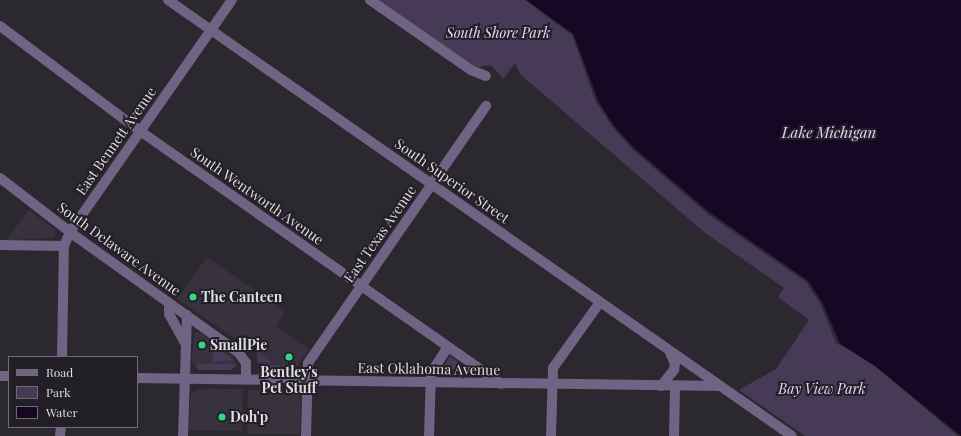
<!DOCTYPE html>
<html>
<head>
<meta charset="utf-8">
<style>
	body { margin:0 }
	#map { position:relative; width:961px; height:436px; overflow:hidden; background:#2c2830; font-family:"Playfair Display",serif }
	div>[style] { position:absolute }
	.built>* { inset:0; background:#38323f }
	.green>* { inset:0; background:#473a57 }
	.water>* { inset:0; background:#160724 }
	.pier>* { inset:0; background:#2c2830 }
	.minor>* { height:10px; margin:-5px; padding:0 5px; transform-origin:5px; border-radius:5px; background:#716383 }
	.dots>* { width:11px; height:11px; translate:-50% -50%; box-sizing:border-box; border:2px solid #221f26; border-radius:50% }
	span { translate:-50% -50%; white-space:nowrap; text-align:center; line-height:1.15; -webkit-text-stroke:4px #221f26; paint-order:stroke }
	.park-label { font-size:14px; color:#e7d7fd; font-style:italic }
	.street-label { font-size:14px; color:#dfdde2 }
	.poi-label { font-size:14px; color:#dfdde2; font-weight:700 }
	.left { translate:0 -50%; text-align:left }
	.water-label { font-size:15px; color:#e2d2f8; font-style:italic }
	.legend { position:absolute; left:8px; top:356px; width:130px; height:72px; box-sizing:border-box; background:#221f26; border:1px solid #6e6b71; margin:0; padding:5px 7px; list-style:none; font-size:12px; color:#dfdde2 }
	.legend li { display:flex; align-items:center; gap:8px; height:20px }
	.legend b { width:20px; border:1px solid #6e6b71 }
</style>
</head>
<body>
<div id="map">
	<div class="built">
		<i style="clip-path:polygon(29px 210px,55px 230px,55px 238px,6px 240px)"></i>
		<i style="clip-path:polygon(207px 257px,285px 311px,276px 326px,309px 349px,295px 368px,288px 371px,263px 370px,258px 366px,256px 353px,177px 299px)"></i>
		<i style="clip-path:polygon(194px 332px,199px 332px,234px 357px,236px 366px,231px 370px,197px 369px,192px 361px)"></i>
		<i style="clip-path:polygon(199px 389px,243px 389px,242px 431px,189px 430px,190px 399px,192px 393px)"></i>
		<i style="clip-path:polygon(248px 390px,292px 390px,299px 393px,301px 399px,300px 434px,247px 434px)"></i>
	</div>
	<div class="green">
		<i style="clip-path:polygon(378px 0,526px 0,573px 34px,613px 125px,634px 148px,710px 213px,808px 281px,823px 304px,837px 342px,875px 366px,958px 436px,805px 436px,739px 390px,776px 369px,809px 320px,778px 297px,784px 288px,704px 232px,521px 75px,515px 63px,503px 79px,491px 65px,480px 67px,468px 64px)"></i>
		<i style="clip-path:polygon(217px 349px,233px 360px,213px 362px,213px 354px)"></i>
		<i style="clip-path:polygon(258px 352px,272px 363px,258px 362px)"></i>
		<i style="clip-path:polygon(450px 356px,469px 370px,442px 369px)"></i>
		<i style="clip-path:polygon(198px 364px,235px 364px,237px 365px,231px 370px,200px 370px,197px 369px)"></i>
		<i style="clip-path:polygon(258px 365px,279px 365px,279px 367px,283px 368px,283px 365px,292px 365px,288px 371px,265px 371px)"></i>
	</div>
	<div class="water">
		<i style="clip-path:polygon(526px 0,961px 0,961px 436px,875px 366px,837px 342px,823px 304px,808px 281px,710px 213px,634px 148px,613px 125px,598px 101px,573px 34px)"></i>
	</div>
	<div class="pier">
		<i style="clip-path:polygon(524px 0,573px 34px,598px 101px,613px 125px,634px 148px,710px 213px,808px 281px,823px 304px,841px 346px,836px 343px,821px 305px,806px 282px,709px 215px,632px 149px,612px 126px,596px 102px,572px 35px)"></i>
	</div>
	<div class="minor">
		<i style="left:168px;top:0;width:761px;rotate:34.94deg"></i>
		<i style="left:370px;top:0;width:123px;rotate:34.7deg"></i>
		<i style="left:471px;top:70px;width:16px;rotate:22deg"></i>
		<i style="left:0;top:26px;width:175px;rotate:36.9deg"></i>
		<i style="left:140px;top:131px;width:441px;rotate:35deg"></i>
		<i style="left:0;top:178px;width:98px;rotate:37.6deg"></i>
		<i style="left:78px;top:238px;width:196px;rotate:35.5deg"></i>
		<i style="left:238px;top:352px;width:14px;rotate:54deg"></i>
		<i style="left:246px;top:363px;width:16px;rotate:90deg"></i>
		<i style="left:0;top:245px;width:64px;rotate:0.9deg"></i>
		<i style="left:64px;top:246px;width:15px;rotate:-67deg"></i>
		<i style="left:70px;top:232px;width:283px;rotate:-55.1deg"></i>
		<i style="left:169px;top:303px;width:11px;rotate:90deg"></i>
		<i style="left:169px;top:314px;width:33px;rotate:61deg"></i>
		<i style="left:62px;top:357px;width:111px;rotate:-89deg"></i>
		<i style="left:0;top:376px;width:9px"></i>
		<i style="left:137px;top:378px;width:583px;rotate:0.79deg"></i>
		<i style="left:661px;top:386px;width:21px;rotate:-51deg"></i>
		<i style="left:674px;top:370px;width:6px;rotate:-81deg"></i>
		<i style="left:675px;top:364px;width:13px;rotate:-113deg"></i>
		<i style="left:60px;top:436px;width:9px;rotate:-84deg"></i>
		<i style="left:183px;top:436px;width:121px;rotate:-88.1deg"></i>
		<i style="left:306px;top:436px;width:73px;rotate:-88.4deg"></i>
		<i style="left:308px;top:363px;width:313px;rotate:-55.3deg"></i>
		<i style="left:429px;top:436px;width:63px;rotate:-88.2deg"></i>
		<i style="left:431px;top:373px;width:30px;rotate:-57deg"></i>
		<i style="left:551px;top:436px;width:68px;rotate:-88.3deg"></i>
		<i style="left:553px;top:368px;width:81px;rotate:-54.5deg"></i>
		<i style="left:674px;top:436px;width:49px;rotate:-88.8deg"></i>
	</div>
	<div class="dots">
		<i style="left:193px;top:297px;background:#33d882"></i>
		<i style="left:202px;top:345px;background:#33d882"></i>
		<i style="left:289px;top:357px;background:#33d882"></i>
		<i style="left:222px;top:417px;background:#33d882"></i>
	</div>
	<div class="park-label">
		<span style="left:498px;top:33px">South Shore Park</span>
		<span style="left:822px;top:389px">Bay View Park</span>
	</div>
	<div class="street-label">
		<span style="left:116px;top:141px;rotate:-55deg">East Bennett Avenue</span>
		<span style="left:452px;top:181px;rotate:35deg">South Superior Street</span>
		<span style="left:257px;top:196px;rotate:35deg">South Wentworth Avenue</span>
		<span style="left:380px;top:234px;rotate:-55deg">East Texas Avenue</span>
		<span style="left:119px;top:249px;rotate:36deg">South Delaware Avenue</span>
		<span style="left:429px;top:369px;rotate:1deg">East Oklahoma Avenue</span>
	</div>
	<div class="poi-label">
		<span class="left" style="left:201px;top:297px">The Canteen</span>
		<span class="left" style="left:210px;top:345px">SmallPie</span>
		<span style="left:289px;top:380px">Bentley's<br>Pet Stuff</span>
		<span class="left" style="left:230px;top:417px">Doh'p</span>
	</div>
	<div class="water-label">
		<span style="left:829px;top:133px">Lake Michigan</span>
	</div>
	<ul class="legend">
	<li><b style="height:5px;background:#716383"></b>Road</li>
	<li><b style="height:11px;background:#473a57"></b>Park</li>
	<li><b style="height:11px;background:#160724"></b>Water</li>
	</ul>
</div>
</body>
</html>
